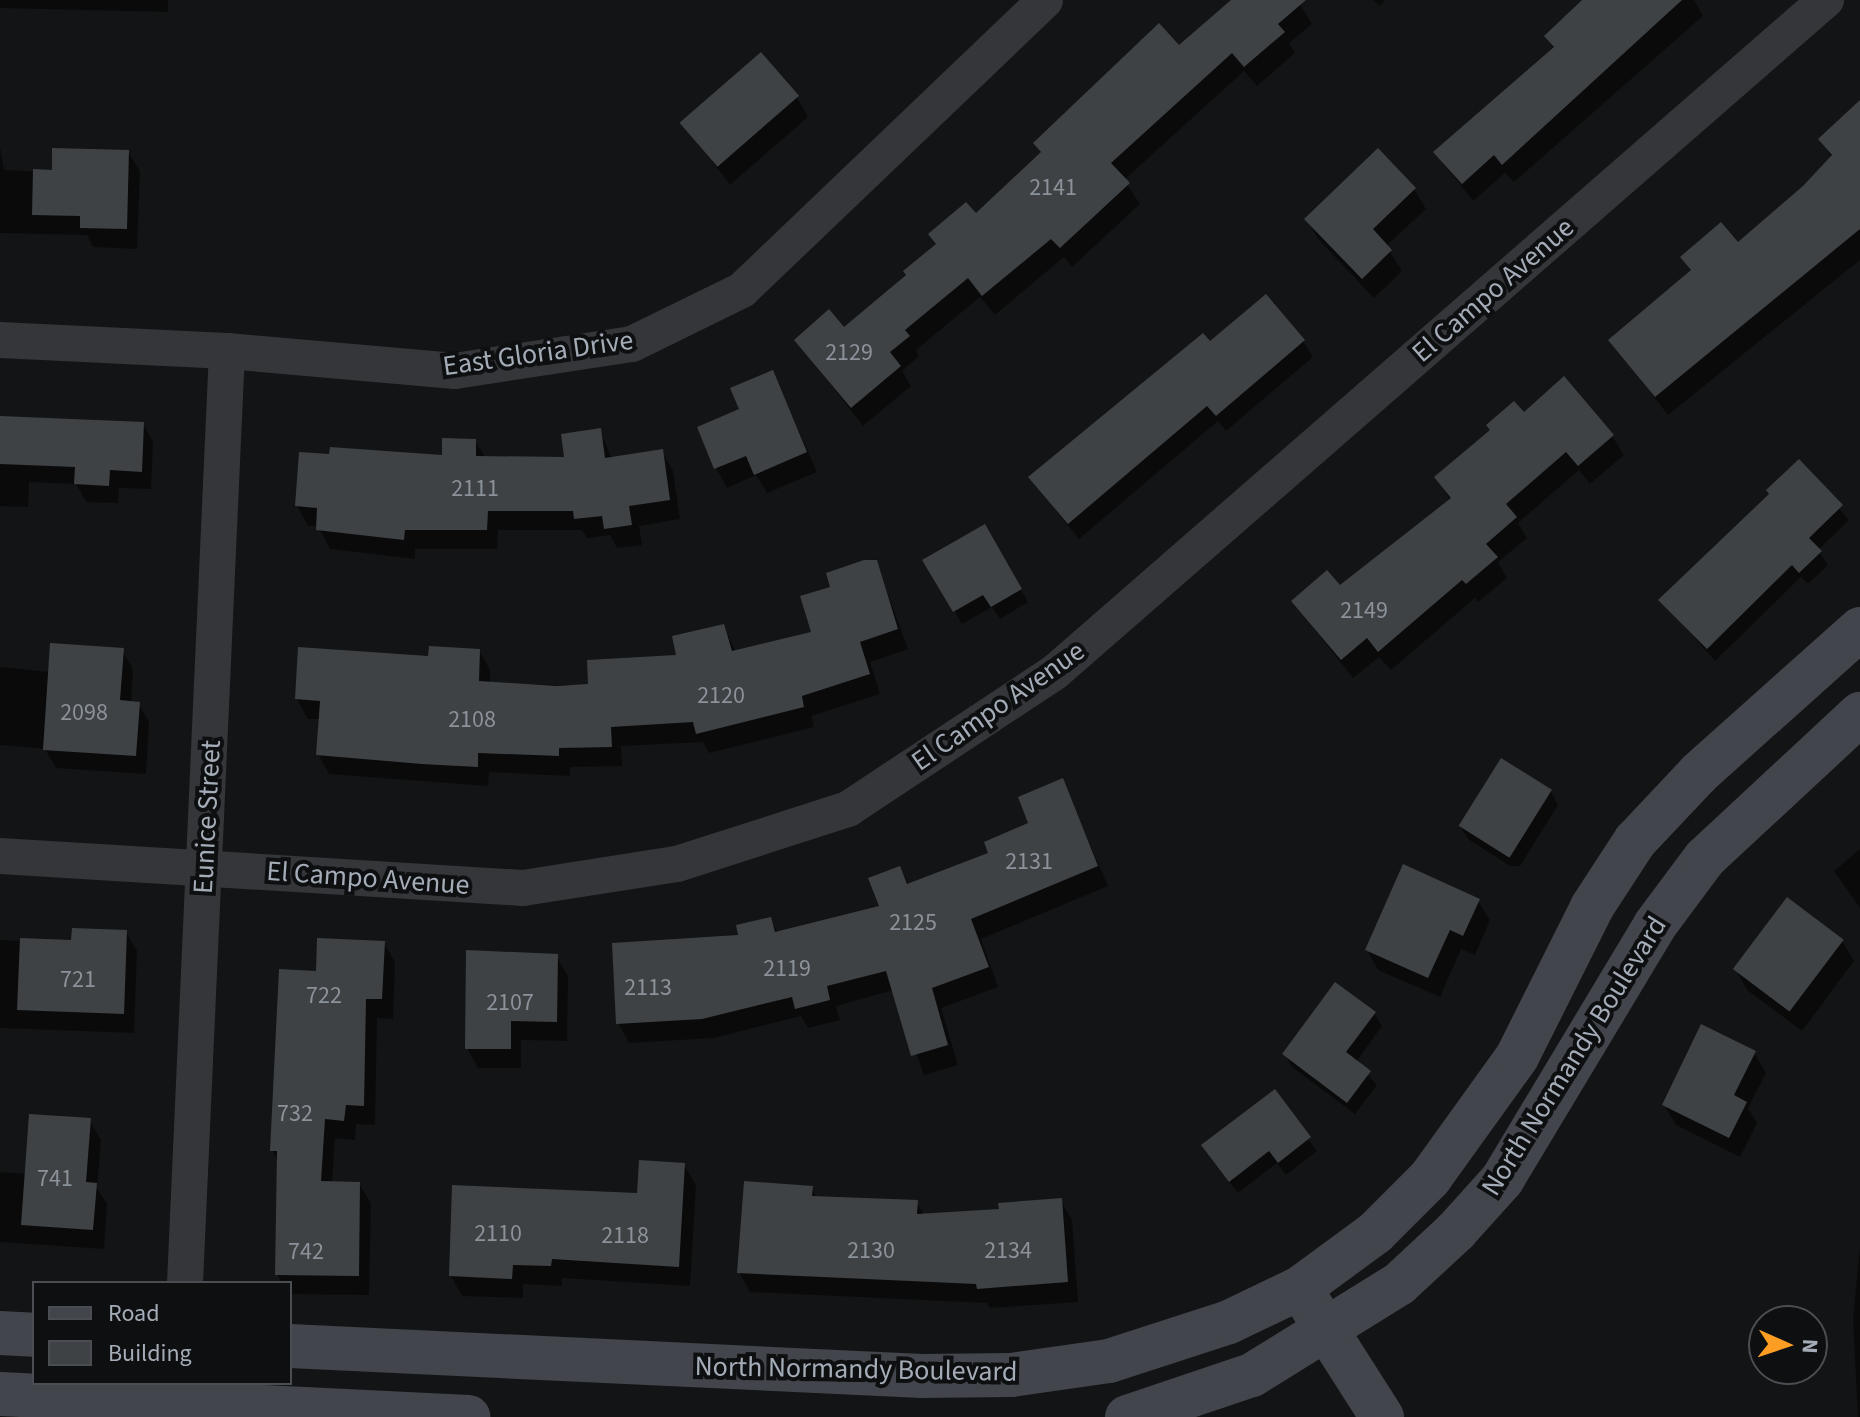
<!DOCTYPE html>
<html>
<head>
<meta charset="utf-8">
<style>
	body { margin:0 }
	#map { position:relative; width:1860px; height:1417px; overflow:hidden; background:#131415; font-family:"Source Sans 3",sans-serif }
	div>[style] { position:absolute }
	.shadow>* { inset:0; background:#0007 }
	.building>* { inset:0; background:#3f4245; transform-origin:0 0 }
	.street>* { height:36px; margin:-18px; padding:0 18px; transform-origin:18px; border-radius:18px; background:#34363a }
	.secondary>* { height:44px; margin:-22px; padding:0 22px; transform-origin:22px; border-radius:22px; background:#42454b }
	span { translate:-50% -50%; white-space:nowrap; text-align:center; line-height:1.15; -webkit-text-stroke:8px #0e0f10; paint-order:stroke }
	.number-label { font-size:24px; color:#8b929a }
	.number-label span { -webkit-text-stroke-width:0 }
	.street-label { font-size:28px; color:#a4acb7 }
	.legend { position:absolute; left:32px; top:1281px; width:260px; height:104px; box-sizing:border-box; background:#0e0f10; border:2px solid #4a4e53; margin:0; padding:10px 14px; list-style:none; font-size:24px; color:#a4acb7 }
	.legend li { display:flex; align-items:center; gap:16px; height:40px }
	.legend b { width:40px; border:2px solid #4a4e53 }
	.north { position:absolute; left:1748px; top:1305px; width:80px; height:80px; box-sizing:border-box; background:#0e0f10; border:2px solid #4a4e53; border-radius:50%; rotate:93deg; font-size:22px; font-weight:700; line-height:32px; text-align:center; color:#a4acb7 }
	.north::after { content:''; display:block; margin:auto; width:28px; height:36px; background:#fd9d24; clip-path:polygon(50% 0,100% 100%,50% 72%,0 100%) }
</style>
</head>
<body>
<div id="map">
	<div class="shadow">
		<i style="clip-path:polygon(0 0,168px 0,168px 12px,0 8px)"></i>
		<i style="clip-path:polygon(1234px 0,1297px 0,1312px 24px,1289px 43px,1295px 53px,1257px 86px,1244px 71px,1124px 180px,1140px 204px,1072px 267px,1064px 257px,995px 315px,980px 297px,916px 350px,919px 356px,902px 371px,911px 386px,863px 426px,796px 340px,844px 330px,937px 246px,930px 234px,975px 216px,1042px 154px,1035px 143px,1178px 48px)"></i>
		<i style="clip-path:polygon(1373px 0,1385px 0,1380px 6px)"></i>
		<i style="clip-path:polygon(1585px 0,1694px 0,1703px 16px,1514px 182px,1505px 173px,1473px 201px,1435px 152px,1554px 49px,1546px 36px)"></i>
		<i style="clip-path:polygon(797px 98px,808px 117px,730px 185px,683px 123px)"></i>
		<i style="clip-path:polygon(1860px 105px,1860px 260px,1668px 415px,1611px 341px,1692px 273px,1683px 257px,1737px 245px,1804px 188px,1832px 158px,1821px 140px)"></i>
		<i style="clip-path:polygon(0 147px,4px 170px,54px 172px,128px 152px,140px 171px,137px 249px,93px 247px,87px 235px,0 233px)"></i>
		<i style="clip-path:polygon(1414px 189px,1426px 209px,1386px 246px,1402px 271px,1374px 298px,1318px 239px,1307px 219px)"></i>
		<i style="clip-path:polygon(1303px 341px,1313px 357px,1226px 431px,1218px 421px,1079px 539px,1030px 478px,1210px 344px)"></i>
		<i style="clip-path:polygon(773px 373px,817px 472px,767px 493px,756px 475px,727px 488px,716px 468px,742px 410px)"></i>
		<i style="clip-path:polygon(1523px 415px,1612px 436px,1624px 455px,1590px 484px,1579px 470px,1518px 523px,1527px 538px,1498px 562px,1507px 578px,1478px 602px,1475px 598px,1391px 670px,1379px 657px,1353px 678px,1293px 602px,1340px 588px,1451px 501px,1436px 478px)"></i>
		<i style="clip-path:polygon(0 418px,143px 424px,153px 442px,151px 489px,119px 488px,118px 503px,86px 502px,76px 484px,29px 482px,28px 507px,0 506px)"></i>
		<i style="clip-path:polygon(600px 430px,612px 459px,662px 452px,673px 471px,680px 519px,639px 526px,642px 545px,617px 548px,610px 535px,587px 538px,582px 530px,498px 530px,497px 549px,415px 549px,415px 559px,330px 549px,318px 526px,308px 526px,297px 506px,444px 457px,475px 441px,486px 458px,567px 459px)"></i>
		<i style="clip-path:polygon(1798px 462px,1849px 520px,1818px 550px,1828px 565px,1808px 584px,1801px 577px,1715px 661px,1661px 600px,1771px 495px)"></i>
		<i style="clip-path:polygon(984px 526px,1028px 602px,1000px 619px,992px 607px,962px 624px,925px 560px)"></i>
		<i style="clip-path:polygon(875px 559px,908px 649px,870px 662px,880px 694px,811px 716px,814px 727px,709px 753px,703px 742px,621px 746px,622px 766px,570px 767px,570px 776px,489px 772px,488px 786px,329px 774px,318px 754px,320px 719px,308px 719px,297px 699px,430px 659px,479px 650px,490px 670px,490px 683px,591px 686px,679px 656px,723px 626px,736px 652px,813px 633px,832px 588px,828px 574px)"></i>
		<i style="clip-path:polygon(122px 650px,133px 669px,131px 703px,139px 704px,149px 722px,146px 774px,56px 768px,45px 749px,0 745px,0 667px,50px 672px)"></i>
		<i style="clip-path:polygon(1062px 781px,1108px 886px,981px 939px,998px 987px,941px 1008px,958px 1065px,924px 1075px,894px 990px,836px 1006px,840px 1020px,808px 1028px,801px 1016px,714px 1038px,629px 1043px,618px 1023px,770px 919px,778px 933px,881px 907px,900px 868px,909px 885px,991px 854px,1031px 825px)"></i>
		<i style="clip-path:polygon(1551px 792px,1558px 805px,1520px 866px,1510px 866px,1468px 839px,1460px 826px)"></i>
		<i style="clip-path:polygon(1860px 849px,1860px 908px,1834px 871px)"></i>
		<i style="clip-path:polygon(1478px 901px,1490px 920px,1475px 955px,1461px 949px,1440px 997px,1378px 970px,1367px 950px)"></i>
		<i style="clip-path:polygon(126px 932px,137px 951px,134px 1033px,0 1028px,0 940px,73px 943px)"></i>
		<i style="clip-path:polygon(1842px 941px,1854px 961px,1802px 1031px,1747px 990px,1736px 970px)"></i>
		<i style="clip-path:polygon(384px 943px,395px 962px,393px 1019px,377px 1018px,375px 1125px,356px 1124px,355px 1140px,335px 1138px,332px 1183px,359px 1184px,371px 1203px,369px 1295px,290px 1294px,290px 1283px,282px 1283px,277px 1274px,278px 1161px,272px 1150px,318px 973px)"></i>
		<i style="clip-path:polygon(556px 956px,568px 976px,567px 1041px,521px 1040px,521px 1068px,478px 1068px,467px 1048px)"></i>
		<i style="clip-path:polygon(1374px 1013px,1382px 1026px,1356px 1062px,1377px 1085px,1355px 1114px,1292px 1067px,1284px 1054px)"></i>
		<i style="clip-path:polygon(1754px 1053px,1766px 1073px,1748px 1108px,1757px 1123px,1740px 1157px,1676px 1125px,1664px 1105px)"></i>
		<i style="clip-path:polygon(1274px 1092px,1317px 1151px,1286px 1175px,1277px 1163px,1238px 1193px,1211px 1159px)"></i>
		<i style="clip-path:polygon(89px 1120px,101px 1140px,97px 1188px,107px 1204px,104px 1249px,0 1242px,0 1172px,27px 1174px)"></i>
		<i style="clip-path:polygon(684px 1165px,696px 1185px,690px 1286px,562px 1278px,562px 1286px,523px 1284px,523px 1298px,462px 1296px,451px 1276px,638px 1195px)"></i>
		<i style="clip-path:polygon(811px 1188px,817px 1198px,916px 1202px,925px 1216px,1001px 1211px,1061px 1201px,1072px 1220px,1078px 1302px,990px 1308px,987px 1303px,750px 1292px,739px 1272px)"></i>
		<i style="clip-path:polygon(1860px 1247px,1860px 1417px,1858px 1417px,1853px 1319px)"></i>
	</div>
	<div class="building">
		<i style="clip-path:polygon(1231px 0,1306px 0,1278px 24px,1285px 32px,1244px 67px,1232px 53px,1111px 163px,1130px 183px,1060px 248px,1051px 239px,982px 296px,968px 278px,905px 330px,910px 336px,890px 352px,901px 366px,851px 408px,794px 340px,829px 309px,844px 327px,906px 275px,903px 271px,936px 244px,928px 234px,966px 202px,976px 213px,1041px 152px,1033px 143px,1159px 23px,1179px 45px)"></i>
		<i style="clip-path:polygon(1582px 0,1682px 0,1502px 165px,1494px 155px,1462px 184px,1433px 152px,1554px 47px,1544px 36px)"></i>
		<i style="left:761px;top:52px;width:58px;height:108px;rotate:49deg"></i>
		<i style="clip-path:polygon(1860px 100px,1860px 229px,1655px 397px,1608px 340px,1691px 270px,1680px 257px,1721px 222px,1738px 242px,1803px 186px,1832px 155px,1818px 139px)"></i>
		<i style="clip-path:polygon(52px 148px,129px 150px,127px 229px,80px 228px,80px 216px,32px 215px,33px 169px,52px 170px)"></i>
		<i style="clip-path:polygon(1378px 148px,1416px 188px,1373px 229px,1392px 250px,1362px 279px,1304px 219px)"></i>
		<i style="clip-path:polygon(1266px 294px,1305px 340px,1216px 416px,1207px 406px,1068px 524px,1028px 477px,1203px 333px,1210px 341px)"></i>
		<i style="clip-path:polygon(773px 370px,807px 452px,754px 475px,746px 456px,714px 469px,697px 427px,739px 409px,730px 388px)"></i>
		<i style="clip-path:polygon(1564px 376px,1614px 435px,1578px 466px,1566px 452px,1506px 504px,1517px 517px,1486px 544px,1498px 557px,1466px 584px,1462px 580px,1378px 652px,1367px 638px,1341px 660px,1291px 601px,1327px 570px,1340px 585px,1451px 498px,1434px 477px,1490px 430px,1486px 425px,1514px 401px,1524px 412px)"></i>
		<i style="clip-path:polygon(0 416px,144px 422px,142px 472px,110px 470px,109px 486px,74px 484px,75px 467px,0 464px)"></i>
		<i style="clip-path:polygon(601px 428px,605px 458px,663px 449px,670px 500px,629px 506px,632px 525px,604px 529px,602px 516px,574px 519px,573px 511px,488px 511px,487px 530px,405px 530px,404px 540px,316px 530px,317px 508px,295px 506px,299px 452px,329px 454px,330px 447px,442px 455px,442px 438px,476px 439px,476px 456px,564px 457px,561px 434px)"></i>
		<i style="clip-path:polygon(1799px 459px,1843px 505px,1809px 538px,1822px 551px,1799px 573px,1792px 565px,1707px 649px,1658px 600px,1769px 494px,1766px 490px)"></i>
		<i style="clip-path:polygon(985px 524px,1022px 589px,991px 607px,983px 595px,953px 612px,922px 560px)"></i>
		<i style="clip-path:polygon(864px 560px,877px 560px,898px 629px,860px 642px,870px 674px,802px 696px,804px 707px,696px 734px,693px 722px,611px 727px,612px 747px,559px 748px,559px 756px,478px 753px,478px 767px,422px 764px,316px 755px,320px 701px,295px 699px,298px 647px,428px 656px,429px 646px,480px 649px,479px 681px,557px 686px,588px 684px,587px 660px,676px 655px,672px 636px,724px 624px,732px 651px,811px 632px,800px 596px,830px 587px,826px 573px)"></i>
		<i style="clip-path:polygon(50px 643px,124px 648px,120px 700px,140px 702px,136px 756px,43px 750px)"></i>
		<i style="left:1501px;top:758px;width:60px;height:80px;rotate:32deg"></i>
		<i style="clip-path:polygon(1063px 778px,1098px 866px,971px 919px,989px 967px,932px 988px,948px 1045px,911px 1056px,886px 971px,827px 986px,830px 1000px,795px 1009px,792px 997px,702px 1019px,616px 1024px,612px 943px,738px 935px,736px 925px,771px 917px,775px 932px,879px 906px,868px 878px,900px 866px,907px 884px,988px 853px,984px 842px,1028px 823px,1018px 797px)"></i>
		<i style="clip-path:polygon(1403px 864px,1480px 899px,1463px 936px,1450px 930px,1428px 978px,1365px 950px)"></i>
		<i style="left:1787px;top:897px;width:71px;height:90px;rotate:37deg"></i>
		<i style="clip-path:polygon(72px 928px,127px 930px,124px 1014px,17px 1010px,20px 938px,71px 940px)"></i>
		<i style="clip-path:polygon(317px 938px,385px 941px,382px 999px,366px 999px,364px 1106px,346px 1105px,344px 1121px,325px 1119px,321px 1181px,360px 1182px,359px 1276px,275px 1275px,277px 1151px,270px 1151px,279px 969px,316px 971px)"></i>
		<i style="clip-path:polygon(466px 950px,558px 954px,557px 1022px,511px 1021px,511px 1049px,465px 1049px)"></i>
		<i style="clip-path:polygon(1335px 982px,1376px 1012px,1346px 1052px,1371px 1071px,1347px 1103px,1282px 1054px)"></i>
		<i style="clip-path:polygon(1701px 1024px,1756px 1051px,1734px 1095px,1747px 1102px,1729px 1138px,1662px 1105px)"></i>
		<i style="clip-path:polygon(1275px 1089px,1311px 1137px,1278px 1163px,1269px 1151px,1229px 1182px,1201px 1145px)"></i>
		<i style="clip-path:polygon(29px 1114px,91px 1118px,86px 1182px,97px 1183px,93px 1230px,21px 1225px)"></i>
		<i style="clip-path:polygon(639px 1160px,685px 1163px,679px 1267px,552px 1259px,551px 1266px,513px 1265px,512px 1279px,449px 1276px,452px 1185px,637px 1193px)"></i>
		<i style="clip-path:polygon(744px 1181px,813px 1186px,812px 1196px,918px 1200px,917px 1214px,999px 1209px,998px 1203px,1062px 1198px,1068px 1282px,977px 1289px,976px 1284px,737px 1273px)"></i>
	</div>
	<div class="street">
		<i style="left:0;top:340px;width:227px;rotate:2.8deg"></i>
		<i style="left:227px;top:351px;width:229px;rotate:5deg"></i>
		<i style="left:455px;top:371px;width:179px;rotate:-8.7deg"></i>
		<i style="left:632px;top:344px;width:123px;rotate:-26.1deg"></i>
		<i style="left:742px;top:290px;width:419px;rotate:-43.7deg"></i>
		<i style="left:0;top:856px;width:524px;rotate:3.5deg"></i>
		<i style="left:523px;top:888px;width:156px;rotate:-8.9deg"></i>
		<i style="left:677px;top:864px;width:180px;rotate:-17.8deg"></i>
		<i style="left:848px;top:809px;width:248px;rotate:-33.5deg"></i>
		<i style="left:1055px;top:672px;width:1023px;rotate:-41.08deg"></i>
		<i style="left:185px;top:1283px;width:933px;rotate:-87.42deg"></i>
	</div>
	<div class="secondary">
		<i style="left:1310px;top:1304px;width:134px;rotate:57.5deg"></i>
		<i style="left:0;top:1333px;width:34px;rotate:3deg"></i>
		<i style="left:290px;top:1346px;width:633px;rotate:2.72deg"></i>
		<i style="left:922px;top:1376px;width:89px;rotate:-0.6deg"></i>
		<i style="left:1011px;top:1375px;width:99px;rotate:-8.1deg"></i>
		<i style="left:1109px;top:1361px;width:126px;rotate:-18deg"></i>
		<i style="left:1229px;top:1322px;width:79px;rotate:-25.6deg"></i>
		<i style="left:1300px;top:1288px;width:93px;rotate:-36.3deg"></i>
		<i style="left:1375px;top:1233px;width:78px;rotate:-45deg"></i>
		<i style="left:1430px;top:1178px;width:149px;rotate:-54.3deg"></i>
		<i style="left:1517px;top:1057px;width:168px;rotate:-63.4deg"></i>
		<i style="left:1592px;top:907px;width:79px;rotate:-56.9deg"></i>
		<i style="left:1635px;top:841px;width:93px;rotate:-46.7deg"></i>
		<i style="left:1699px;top:773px;width:216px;rotate:-41.8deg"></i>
		<i style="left:0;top:1394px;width:469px;rotate:2.8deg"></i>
		<i style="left:1127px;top:1417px;width:132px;rotate:-18.6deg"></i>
		<i style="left:1252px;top:1375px;width:173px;rotate:-31.8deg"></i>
		<i style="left:1399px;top:1284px;width:78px;rotate:-42.9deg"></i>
		<i style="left:1456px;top:1231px;width:69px;rotate:-48deg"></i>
		<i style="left:1502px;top:1180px;width:297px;rotate:-59deg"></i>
		<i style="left:1655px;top:925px;width:84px;rotate:-53.3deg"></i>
		<i style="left:1705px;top:858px;width:212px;rotate:-42.9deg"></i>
	</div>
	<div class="number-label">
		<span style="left:1053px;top:188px">2141</span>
		<span style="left:849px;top:353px">2129</span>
		<span style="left:475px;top:489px">2111</span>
		<span style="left:1364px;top:611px">2149</span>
		<span style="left:721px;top:696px">2120</span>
		<span style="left:84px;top:713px">2098</span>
		<span style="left:472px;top:720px">2108</span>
		<span style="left:1029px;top:862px">2131</span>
		<span style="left:913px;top:923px">2125</span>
		<span style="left:787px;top:969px">2119</span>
		<span style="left:78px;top:980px">721</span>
		<span style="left:648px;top:988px">2113</span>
		<span style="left:324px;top:996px">722</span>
		<span style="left:510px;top:1003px">2107</span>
		<span style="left:295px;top:1114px">732</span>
		<span style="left:55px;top:1179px">741</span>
		<span style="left:498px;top:1234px">2110</span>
		<span style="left:625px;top:1236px">2118</span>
		<span style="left:871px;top:1251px">2130</span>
		<span style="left:1008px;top:1251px">2134</span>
		<span style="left:306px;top:1252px">742</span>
	</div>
	<div class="street-label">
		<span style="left:1493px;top:290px;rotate:-41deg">El Campo Avenue</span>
		<span style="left:538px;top:353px;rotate:-8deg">East Gloria Drive</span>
		<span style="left:998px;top:706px;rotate:-35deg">El Campo Avenue</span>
		<span style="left:207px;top:817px;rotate:-87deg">Eunice Street</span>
		<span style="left:368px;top:878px;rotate:4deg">El Campo Avenue</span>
		<span style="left:1574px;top:1056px;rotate:-58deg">North Normandy Boulevard</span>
		<span style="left:856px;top:1369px;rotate:1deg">North Normandy Boulevard</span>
	</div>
	<ul class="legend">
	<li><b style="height:10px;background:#42454b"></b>Road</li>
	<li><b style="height:22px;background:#3f4245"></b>Building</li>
	</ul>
	<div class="north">N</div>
</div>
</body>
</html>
